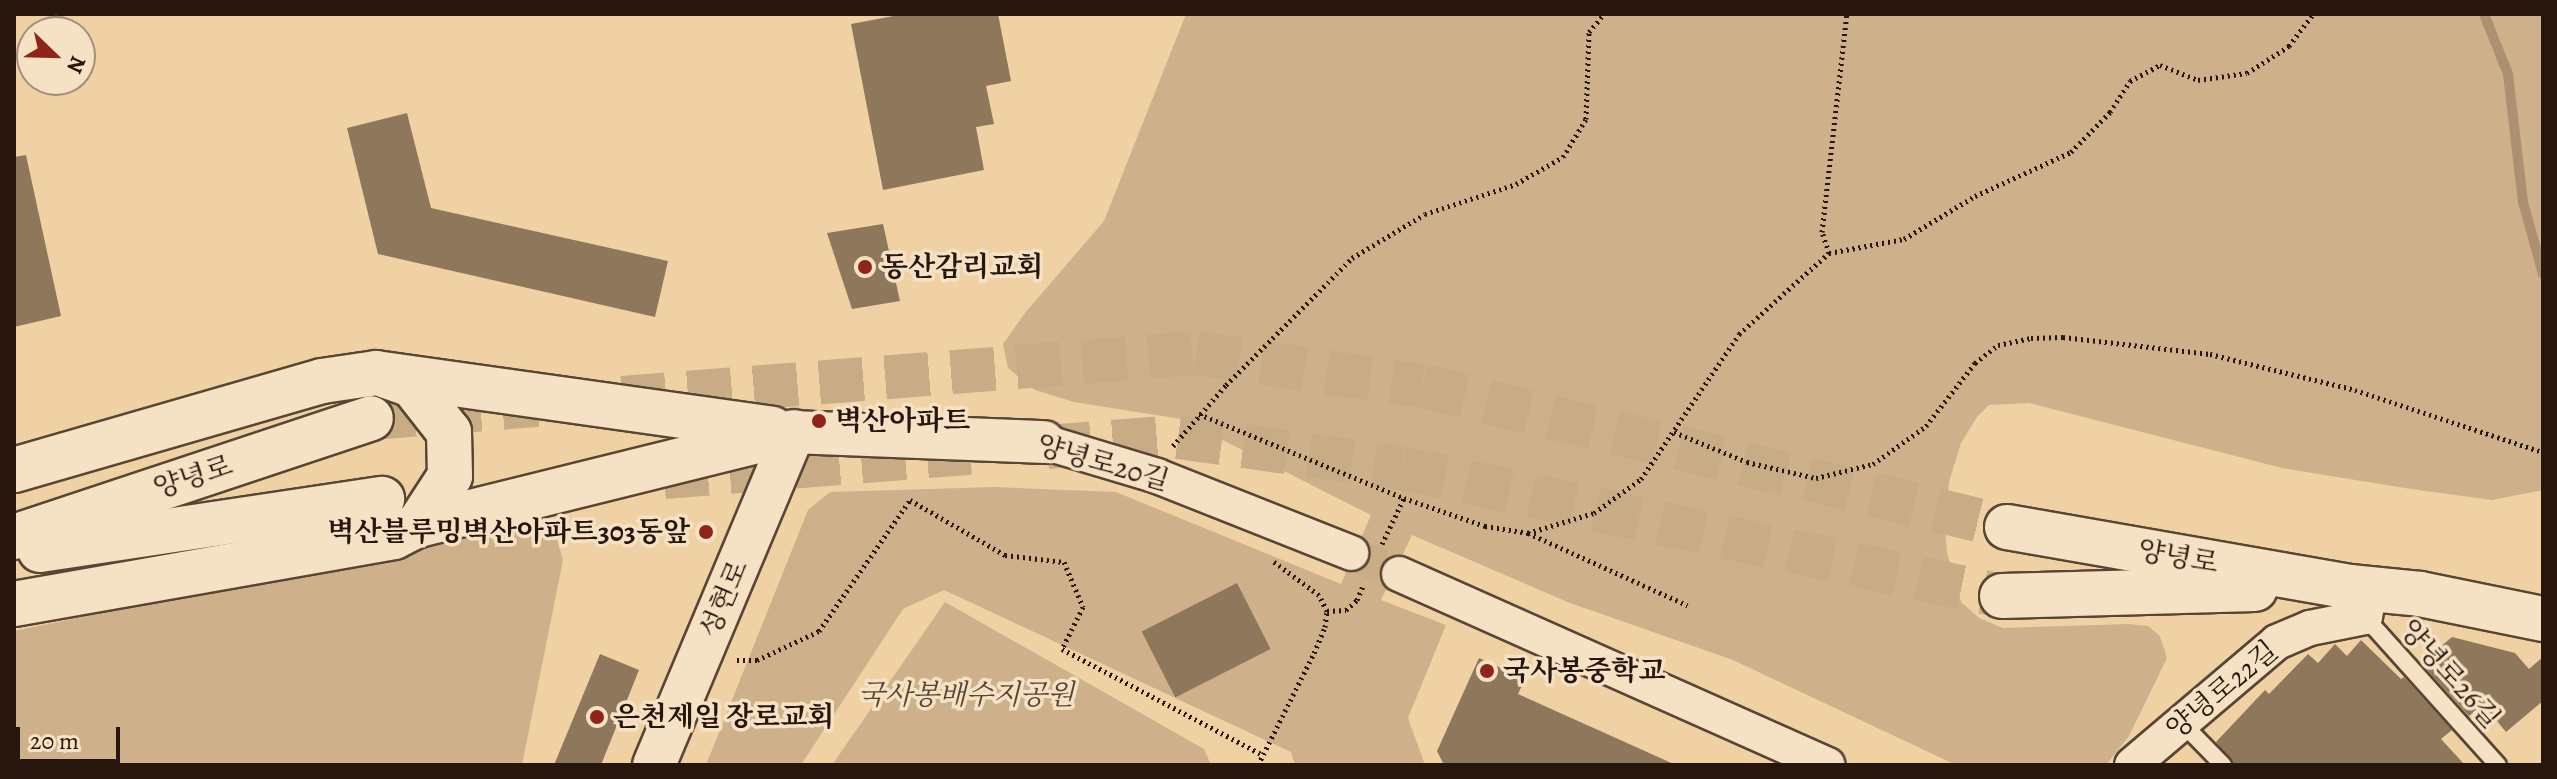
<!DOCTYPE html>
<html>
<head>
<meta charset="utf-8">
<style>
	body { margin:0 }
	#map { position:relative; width:2557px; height:779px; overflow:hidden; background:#f0d1a4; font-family:Alegreya,"Noto Serif KR",serif }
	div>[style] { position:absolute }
	.green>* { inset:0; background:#ceb18a }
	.stream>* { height:10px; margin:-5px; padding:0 5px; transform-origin:5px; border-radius:5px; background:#ab9171 }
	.building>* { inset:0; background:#8f775c; transform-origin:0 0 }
	.minor-tunnel>* { height:34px; margin-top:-17px; transform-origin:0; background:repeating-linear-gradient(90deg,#c8ac86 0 34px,transparent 0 51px) }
	.secondary-tunnel>* { height:44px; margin-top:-22px; transform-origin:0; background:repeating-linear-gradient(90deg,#c8ac86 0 44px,transparent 0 66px) }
	.path>* { height:5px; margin-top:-2.5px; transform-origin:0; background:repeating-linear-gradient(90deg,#26160e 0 2px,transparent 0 6px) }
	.roads { filter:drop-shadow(2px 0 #584534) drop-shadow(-2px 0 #584534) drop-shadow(0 2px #584534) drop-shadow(0 -2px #584534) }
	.service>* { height:16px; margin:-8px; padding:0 8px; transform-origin:8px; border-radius:8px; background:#f5e1c4 }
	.minor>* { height:34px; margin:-17px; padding:0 17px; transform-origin:17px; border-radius:17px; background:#f5e1c4 }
	.tertiary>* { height:42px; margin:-21px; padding:0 21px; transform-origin:21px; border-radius:21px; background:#f5e1c4 }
	.secondary>* { height:44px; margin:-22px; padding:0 22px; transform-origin:22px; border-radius:22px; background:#f5e1c4 }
	.dots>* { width:22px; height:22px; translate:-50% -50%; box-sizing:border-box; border:4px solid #f5e1c4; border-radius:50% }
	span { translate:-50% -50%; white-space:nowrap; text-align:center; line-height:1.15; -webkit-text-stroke:7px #f5e1c4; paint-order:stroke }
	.poi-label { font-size:28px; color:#26160e; font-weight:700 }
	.left { translate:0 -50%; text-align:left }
	.right { translate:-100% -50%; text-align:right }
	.street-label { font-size:28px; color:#26160e }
	.park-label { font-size:28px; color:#584433; font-style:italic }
	.frame { position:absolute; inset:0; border:16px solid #26160e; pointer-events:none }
	.north { position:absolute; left:16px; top:16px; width:80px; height:80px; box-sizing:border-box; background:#f5e1c4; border:2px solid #a2907b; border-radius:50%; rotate:113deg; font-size:22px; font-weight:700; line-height:32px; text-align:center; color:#26160e }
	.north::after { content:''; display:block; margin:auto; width:28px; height:36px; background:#8f2418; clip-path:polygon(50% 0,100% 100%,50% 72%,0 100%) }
	.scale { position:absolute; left:16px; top:727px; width:104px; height:36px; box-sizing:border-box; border:4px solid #26160e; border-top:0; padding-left:10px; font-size:24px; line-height:28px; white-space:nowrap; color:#26160e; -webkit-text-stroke:6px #f5e1c4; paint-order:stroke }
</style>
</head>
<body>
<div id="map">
	<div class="green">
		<i style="clip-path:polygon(1186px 14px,2543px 14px,2543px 490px,2492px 500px,2411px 489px,2282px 468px,2029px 403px,1989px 405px,1977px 417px,1961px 443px,1949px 482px,1945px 527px,1947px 552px,1961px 602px,1979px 618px,2003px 628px,2129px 624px,2148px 626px,2160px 636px,2167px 658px,2129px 736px,2106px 765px,1956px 765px,1733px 660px,1570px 603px,1412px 535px,1381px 600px,1446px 625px,1408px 718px,1425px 765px,1295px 765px,1291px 752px,944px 590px,903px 609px,801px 765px,706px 765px,808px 510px,830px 492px,994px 487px,1116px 492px,1341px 584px,1371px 515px,1181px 419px,1074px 402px,1035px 390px,1008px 368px,1003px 344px,1025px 313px,1104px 221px)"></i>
		<i style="clip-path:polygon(533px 524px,556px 536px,563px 560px,522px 765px,14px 765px,14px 631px)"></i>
		<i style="clip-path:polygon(945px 602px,1204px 749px,1211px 765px,832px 765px)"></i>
	</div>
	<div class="stream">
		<i style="left:2484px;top:14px;width:65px;rotate:68.2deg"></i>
		<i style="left:2508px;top:74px;width:129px;rotate:83.3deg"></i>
		<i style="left:2523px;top:202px;width:75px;rotate:74.5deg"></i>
	</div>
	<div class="building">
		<i style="clip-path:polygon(904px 14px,998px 14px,1011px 81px,986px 86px,994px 124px,976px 127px,984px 170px,883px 190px,851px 24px)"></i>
		<i style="clip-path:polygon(407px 113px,431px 208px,668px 261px,655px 317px,378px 254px,347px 128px)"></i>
		<i style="clip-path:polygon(26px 155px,61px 316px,14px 327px,14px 157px)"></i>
		<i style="clip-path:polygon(883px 224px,900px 301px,852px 309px,827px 233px)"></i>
		<i style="left:1237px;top:583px;width:74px;height:107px;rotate:63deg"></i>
		<i style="clip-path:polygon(2452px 637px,2515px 653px,2529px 669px,2543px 657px,2543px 701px,2506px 732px,2483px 704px,2469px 716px,2421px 663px)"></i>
		<i style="clip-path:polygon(2361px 640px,2401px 679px,2404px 677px,2452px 730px,2441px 739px,2465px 765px,2234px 765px,2216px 742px,2265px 690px,2269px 694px,2308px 654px,2318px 663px,2335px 644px,2347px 656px)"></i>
		<i style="clip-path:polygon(600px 654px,639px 670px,601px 765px,554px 765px)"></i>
		<i style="clip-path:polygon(1479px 658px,1525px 679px,1518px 694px,1676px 765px,1444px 765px,1437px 751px)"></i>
	</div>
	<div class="minor-tunnel">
		<i style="left:1351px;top:553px;width:52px;rotate:23.6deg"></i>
	</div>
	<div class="secondary-tunnel">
		<i style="left:622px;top:398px;width:576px;rotate:-4.48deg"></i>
		<i style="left:1196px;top:353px;width:228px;rotate:8.3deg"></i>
		<i style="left:1422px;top:386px;width:602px;rotate:13.55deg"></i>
		<i style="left:371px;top:418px;width:167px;rotate:-4.5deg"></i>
		<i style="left:1047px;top:447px;width:131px;rotate:-4.4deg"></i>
		<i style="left:1178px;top:437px;width:226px;rotate:7.9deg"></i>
		<i style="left:1402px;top:468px;width:614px;rotate:12.04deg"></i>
		<i style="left:664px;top:477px;width:307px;rotate:-4.5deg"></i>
	</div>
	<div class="path">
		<i style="left:1829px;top:253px;width:22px;rotate:-108deg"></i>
		<i style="left:1822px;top:232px;width:219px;rotate:-83.5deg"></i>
		<i style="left:1199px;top:414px;width:222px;rotate:22.3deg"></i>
		<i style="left:1404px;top:498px;width:86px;rotate:19.1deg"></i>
		<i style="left:1485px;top:526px;width:44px;rotate:9.2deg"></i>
		<i style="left:1528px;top:533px;width:175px;rotate:24.4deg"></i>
		<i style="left:1674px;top:432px;width:79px;rotate:22.3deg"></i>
		<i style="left:1747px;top:462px;width:71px;rotate:13.1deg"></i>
		<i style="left:1816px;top:478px;width:59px;rotate:-13.8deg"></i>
		<i style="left:1873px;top:464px;width:65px;rotate:-35.6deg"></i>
		<i style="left:1926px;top:426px;width:80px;rotate:-52.1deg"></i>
		<i style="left:1975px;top:363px;width:29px;rotate:-38deg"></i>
		<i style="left:1998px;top:345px;width:34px;rotate:-12deg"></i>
		<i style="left:2031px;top:338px;width:32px;rotate:-2deg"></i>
		<i style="left:2063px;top:337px;width:148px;rotate:6.6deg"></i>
		<i style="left:2210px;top:354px;width:149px;rotate:13.9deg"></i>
		<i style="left:2355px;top:390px;width:198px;rotate:18.3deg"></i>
		<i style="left:1173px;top:446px;width:81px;rotate:-49deg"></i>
		<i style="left:1226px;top:385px;width:179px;rotate:-45.2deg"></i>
		<i style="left:1352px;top:258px;width:85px;rotate:-31.1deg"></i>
		<i style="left:1425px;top:214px;width:96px;rotate:-18.2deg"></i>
		<i style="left:1516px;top:184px;width:54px;rotate:-29.9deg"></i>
		<i style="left:1563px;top:157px;width:44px;rotate:-58.8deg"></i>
		<i style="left:1586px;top:119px;width:87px;rotate:-88deg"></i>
		<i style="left:1589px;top:32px;width:23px;rotate:-50deg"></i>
		<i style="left:1528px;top:533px;width:69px;rotate:-16.9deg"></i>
		<i style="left:1594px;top:513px;width:58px;rotate:-35.9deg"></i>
		<i style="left:1641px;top:479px;width:175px;rotate:-55.9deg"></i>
		<i style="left:1739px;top:334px;width:121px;rotate:-42deg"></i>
		<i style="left:1829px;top:253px;width:76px;rotate:-10.6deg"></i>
		<i style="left:1904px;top:239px;width:83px;rotate:-31.2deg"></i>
		<i style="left:1975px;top:196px;width:106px;rotate:-24.6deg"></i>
		<i style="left:2071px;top:152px;width:56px;rotate:-45.7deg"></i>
		<i style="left:2110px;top:112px;width:37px;rotate:-57deg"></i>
		<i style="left:2130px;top:81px;width:34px;rotate:-28deg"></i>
		<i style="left:2160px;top:65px;width:41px;rotate:21.5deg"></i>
		<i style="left:2198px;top:80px;width:49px;rotate:-8.1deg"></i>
		<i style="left:2247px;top:73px;width:50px;rotate:-32.7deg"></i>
		<i style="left:2289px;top:46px;width:40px;rotate:-53deg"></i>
		<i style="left:1382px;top:544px;width:51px;rotate:-64.4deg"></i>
		<i style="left:1327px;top:611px;width:19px;rotate:-3deg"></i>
		<i style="left:1346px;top:610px;width:15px;rotate:-42deg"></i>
		<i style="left:1357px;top:600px;width:15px;rotate:-67deg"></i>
		<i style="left:737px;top:660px;width:20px"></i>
		<i style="left:757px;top:660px;width:68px;rotate:-25.1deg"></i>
		<i style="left:819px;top:631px;width:160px;rotate:-55.2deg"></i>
		<i style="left:910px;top:500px;width:110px;rotate:30.1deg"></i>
		<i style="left:1005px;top:555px;width:59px;rotate:6.8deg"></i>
		<i style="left:1064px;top:562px;width:49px;rotate:67.1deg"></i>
		<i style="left:1083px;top:607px;width:47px;rotate:116.6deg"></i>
		<i style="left:1062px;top:649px;width:225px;rotate:27.8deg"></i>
		<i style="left:1258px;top:765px;width:125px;rotate:-63.4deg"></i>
		<i style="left:1314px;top:653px;width:28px;rotate:-67deg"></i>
		<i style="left:1325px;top:627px;width:16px;rotate:-83deg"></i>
		<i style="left:1327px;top:611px;width:18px;rotate:-117deg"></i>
		<i style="left:1319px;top:595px;width:56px;rotate:-143.7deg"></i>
	</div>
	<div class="roads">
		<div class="service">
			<i style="left:2365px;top:617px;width:199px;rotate:48.1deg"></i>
			<i style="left:2182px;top:723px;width:59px;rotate:45.7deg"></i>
		</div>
		<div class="minor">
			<i style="left:1044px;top:442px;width:118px;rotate:16.7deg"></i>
			<i style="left:1157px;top:476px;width:209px;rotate:21.6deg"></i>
			<i style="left:1399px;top:574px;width:469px;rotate:24deg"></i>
			<i style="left:2132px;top:765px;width:190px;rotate:-40.3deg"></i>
			<i style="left:2277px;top:642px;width:36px;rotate:-23deg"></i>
			<i style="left:2310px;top:628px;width:56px;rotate:-11.3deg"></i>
			<i style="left:2365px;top:617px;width:28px;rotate:-80deg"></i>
		</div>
		<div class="tertiary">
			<i style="left:654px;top:765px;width:361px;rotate:-67.2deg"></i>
			<i style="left:794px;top:432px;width:250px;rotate:2.3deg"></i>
		</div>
		<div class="secondary">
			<i style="left:386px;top:376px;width:28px;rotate:19deg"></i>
			<i style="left:412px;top:385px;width:60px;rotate:51.8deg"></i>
			<i style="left:449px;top:432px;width:44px;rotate:88.7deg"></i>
			<i style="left:450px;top:476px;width:59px;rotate:123.1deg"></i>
			<i style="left:14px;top:470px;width:321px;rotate:-16.1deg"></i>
			<i style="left:322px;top:381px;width:55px;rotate:-8.4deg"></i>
			<i style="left:376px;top:373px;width:400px;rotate:8deg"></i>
			<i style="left:2007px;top:527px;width:348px;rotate:9.9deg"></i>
			<i style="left:2350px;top:587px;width:70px;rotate:5.7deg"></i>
			<i style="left:2420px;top:594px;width:126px;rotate:11.5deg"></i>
			<i style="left:14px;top:537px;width:376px;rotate:-18.4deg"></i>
			<i style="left:40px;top:550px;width:346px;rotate:-8.5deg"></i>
			<i style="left:2002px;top:596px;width:253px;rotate:-1.6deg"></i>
			<i style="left:14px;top:604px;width:386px;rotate:-10deg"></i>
			<i style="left:394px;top:537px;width:27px;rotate:-27deg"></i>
			<i style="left:418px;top:525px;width:387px;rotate:-13.9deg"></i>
		</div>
	</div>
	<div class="dots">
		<i style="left:865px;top:267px;background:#8f2418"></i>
		<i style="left:819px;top:421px;background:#8f2418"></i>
		<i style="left:706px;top:532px;background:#8f2418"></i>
		<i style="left:1487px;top:671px;background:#8f2418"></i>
		<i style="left:597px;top:717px;background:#8f2418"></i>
	</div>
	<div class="poi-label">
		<span class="left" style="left:881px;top:267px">동산감리교회</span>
		<span class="left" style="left:835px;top:421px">벽산아파트</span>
		<span class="right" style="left:690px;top:532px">벽산블루밍벽산아파트303동앞</span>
		<span class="left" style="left:1503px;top:671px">국사봉중학교</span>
		<span class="left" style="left:613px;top:717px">은천제일 장로교회</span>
	</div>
	<div class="street-label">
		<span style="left:1103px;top:463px;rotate:16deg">양녕로20길</span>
		<span style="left:193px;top:477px;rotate:-18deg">양녕로</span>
		<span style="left:2178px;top:557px;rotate:10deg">양녕로</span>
		<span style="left:724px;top:599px;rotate:-67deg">성현로</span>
		<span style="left:2450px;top:674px;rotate:48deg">양녕로26길</span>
		<span style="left:2222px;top:690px;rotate:-40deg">양녕로22길</span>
	</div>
	<div class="park-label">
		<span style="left:966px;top:695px">국사봉배수지공원</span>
	</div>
	<div class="frame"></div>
	<div class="north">N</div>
	<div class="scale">20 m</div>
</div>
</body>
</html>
